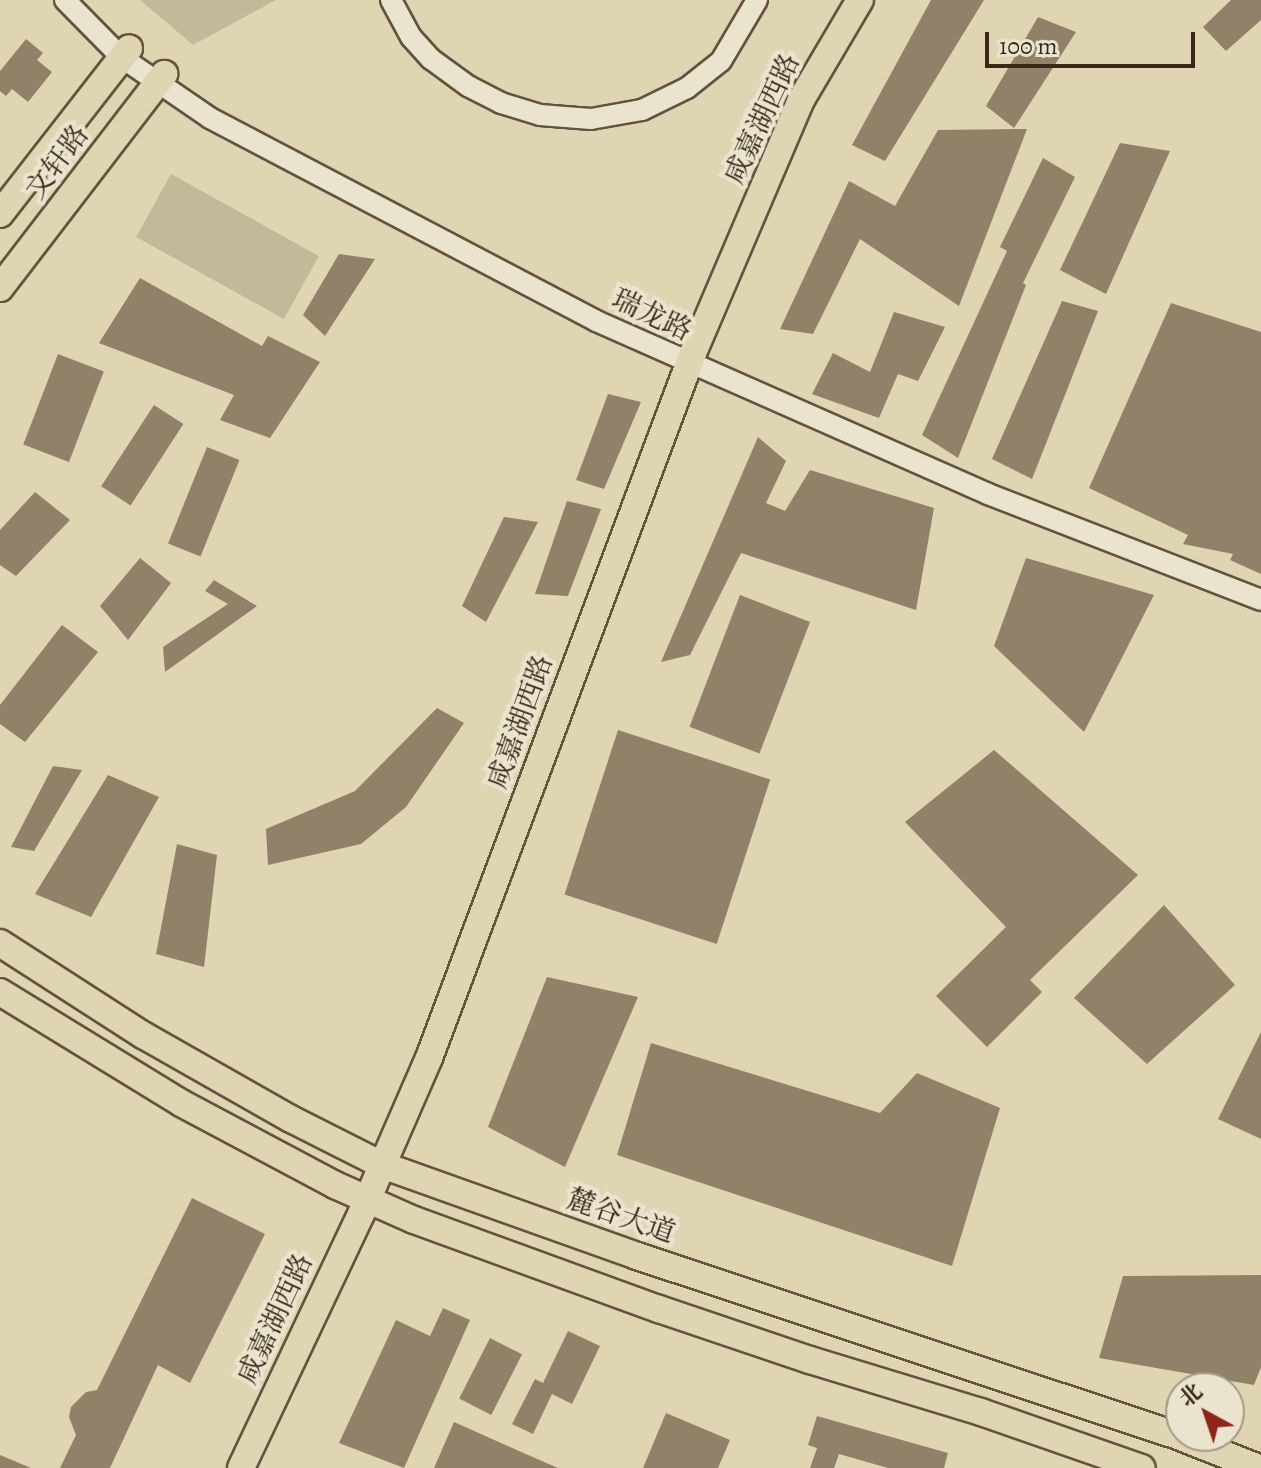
<!DOCTYPE html>
<html>
<head>
<meta charset="utf-8">
<style>
	body { margin:0 }
	#map { position:relative; width:1261px; height:1468px; overflow:hidden; background:#dfd5b3; font-family:Alegreya,"Noto Serif SC",serif }
	div>[style] { position:absolute }
	.green>* { inset:0; background:#c3b899; transform-origin:0 0 }
	.building>* { inset:0; background:#8f8269; transform-origin:0 0 }
	.roads { filter:drop-shadow(2px 0 #62533f) drop-shadow(-2px 0 #62533f) drop-shadow(0 2px #62533f) drop-shadow(0 -2px #62533f) }
	.minor>* { height:20px; margin:-10px; padding:0 10px; transform-origin:10px; border-radius:10px; background:#eae4ce }
	.major>* { height:26px; margin:-13px; padding:0 13px; transform-origin:13px; border-radius:13px; background:#dfd5b3 }
	span { translate:-50% -50%; white-space:nowrap; text-align:center; line-height:1.15; -webkit-text-stroke:8px #eae4ce; paint-order:stroke }
	.street-label { font-size:28px; color:#392818 }
	.north { position:absolute; left:1165px; top:1372px; width:80px; height:80px; box-sizing:border-box; background:#eae4ce; border:2px solid #a39985; border-radius:50%; rotate:320deg; font-size:22px; font-weight:700; line-height:32px; text-align:center; color:#392818 }
	.north::after { content:''; display:block; margin:auto; width:28px; height:36px; background:#8f2418; clip-path:polygon(50% 0,100% 100%,50% 72%,0 100%) }
	.scale { position:absolute; left:985px; top:32px; width:210px; height:36px; box-sizing:border-box; border:4px solid #392818; border-top:0; padding-left:10px; font-size:24px; line-height:28px; white-space:nowrap; color:#392818; -webkit-text-stroke:6px #eae4ce; paint-order:stroke }
</style>
</head>
<body>
<div id="map">
	<div class="green">
		<i style="clip-path:polygon(140px 0,276px 0,193px 45px)"></i>
		<i style="left:171px;top:174px;width:169px;height:72px;rotate:29deg"></i>
	</div>
	<div class="building">
		<i style="clip-path:polygon(931px 0,984px 0,885px 161px,852px 145px)"></i>
		<i style="clip-path:polygon(1231px 0,1261px 0,1261px 20px,1226px 51px,1203px 27px)"></i>
		<i style="clip-path:polygon(1038px 17px,1076px 32px,1014px 128px,986px 106px)"></i>
		<i style="clip-path:polygon(26px 39px,43px 53px,37px 60px,52px 72px,28px 102px,12px 89px,6px 96px,0 91px,0 71px)"></i>
		<i style="clip-path:polygon(1027px 129px,959px 306px,860px 239px,813px 334px,780px 329px,849px 181px,895px 206px,938px 130px)"></i>
		<i style="clip-path:polygon(1120px 143px,1170px 151px,1106px 294px,1060px 270px)"></i>
		<i style="clip-path:polygon(1043px 158px,1075px 177px,1023px 283px,1026px 285px,958px 458px,922px 435px,1007px 251px,1000px 247px)"></i>
		<i style="clip-path:polygon(339px 254px,375px 259px,325px 336px,303px 315px)"></i>
		<i style="clip-path:polygon(140px 278px,262px 346px,268px 336px,320px 362px,270px 438px,220px 420px,234px 395px,99px 343px)"></i>
		<i style="clip-path:polygon(1062px 301px,1098px 311px,1032px 479px,992px 459px)"></i>
		<i style="clip-path:polygon(1171px 303px,1261px 332px,1261px 574px,1230px 560px,1233px 554px,1183px 544px,1188px 535px,1089px 488px)"></i>
		<i style="clip-path:polygon(894px 312px,945px 327px,918px 381px,898px 374px,879px 418px,812px 394px,833px 353px,870px 372px)"></i>
		<i style="left:58px;top:354px;width:49px;height:97px;rotate:21deg"></i>
		<i style="clip-path:polygon(608px 394px,641px 402px,604px 489px,576px 480px)"></i>
		<i style="left:154px;top:405px;width:35px;height:97px;rotate:33deg"></i>
		<i style="clip-path:polygon(758px 437px,786px 461px,766px 503px,785px 511px,810px 470px,934px 508px,916px 610px,741px 553px,690px 655px,661px 662px)"></i>
		<i style="left:207px;top:447px;width:35px;height:104px;rotate:22deg"></i>
		<i style="clip-path:polygon(35px 492px,70px 520px,16px 576px,0 565px,0 530px)"></i>
		<i style="clip-path:polygon(567px 501px,601px 509px,568px 596px,535px 594px)"></i>
		<i style="clip-path:polygon(504px 517px,538px 522px,486px 622px,462px 606px)"></i>
		<i style="clip-path:polygon(140px 558px,171px 583px,128px 640px,100px 606px)"></i>
		<i style="clip-path:polygon(1026px 558px,1154px 595px,1084px 732px,994px 646px)"></i>
		<i style="clip-path:polygon(214px 580px,257px 606px,165px 672px,163px 647px,228px 604px,205px 591px)"></i>
		<i style="left:740px;top:595px;width:75px;height:141px;rotate:21deg"></i>
		<i style="clip-path:polygon(62px 625px,98px 652px,25px 742px,0 724px,0 705px)"></i>
		<i style="clip-path:polygon(437px 708px,464px 723px,406px 807px,361px 844px,268px 865px,266px 829px,355px 791px)"></i>
		<i style="left:618px;top:730px;width:160px;height:173px;rotate:18deg"></i>
		<i style="clip-path:polygon(994px 750px,1138px 875px,1030px 980px,1042px 992px,987px 1047px,936px 996px,1006px 927px,905px 822px)"></i>
		<i style="clip-path:polygon(53px 766px,82px 770px,34px 851px,11px 847px)"></i>
		<i style="clip-path:polygon(108px 775px,159px 797px,91px 917px,35px 894px)"></i>
		<i style="clip-path:polygon(177px 844px,217px 855px,204px 967px,156px 954px)"></i>
		<i style="clip-path:polygon(1164px 905px,1235px 985px,1147px 1064px,1074px 998px)"></i>
		<i style="clip-path:polygon(547px 977px,638px 997px,565px 1167px,488px 1127px)"></i>
		<i style="clip-path:polygon(1261px 1032px,1261px 1139px,1218px 1119px)"></i>
		<i style="clip-path:polygon(651px 1043px,880px 1113px,917px 1073px,1000px 1108px,952px 1266px,617px 1155px)"></i>
		<i style="clip-path:polygon(192px 1198px,265px 1234px,190px 1383px,158px 1365px,110px 1468px,60px 1468px,76px 1435px,69px 1417px,71px 1407px,86px 1392px,97px 1390px)"></i>
		<i style="clip-path:polygon(1261px 1275px,1261px 1367px,1254px 1385px,1099px 1358px,1123px 1276px)"></i>
		<i style="clip-path:polygon(443px 1308px,470px 1320px,404px 1468px,339px 1443px,396px 1320px,430px 1336px)"></i>
		<i style="clip-path:polygon(568px 1331px,600px 1346px,572px 1404px,552px 1394px,533px 1434px,512px 1424px,535px 1379px,543px 1383px)"></i>
		<i style="left:490px;top:1338px;width:36px;height:68px;rotate:27deg"></i>
		<i style="clip-path:polygon(666px 1413px,730px 1440px,718px 1468px,643px 1468px)"></i>
		<i style="clip-path:polygon(817px 1416px,948px 1453px,944px 1468px,888px 1468px,839px 1454px,834px 1468px,810px 1468px,817px 1448px,808px 1445px)"></i>
		<i style="clip-path:polygon(454px 1422px,519px 1451px,558px 1468px,434px 1468px)"></i>
		<i style="clip-path:polygon(0 1455px,31px 1468px,0 1468px)"></i>
	</div>
	<div class="roads">
		<div class="minor">
			<i style="left:65px;top:0;width:80px;rotate:45.5deg"></i>
			<i style="left:121px;top:57px;width:108px;rotate:34.4deg"></i>
			<i style="left:210px;top:118px;width:436px;rotate:27.7deg"></i>
			<i style="left:596px;top:321px;width:428px;rotate:23.8deg"></i>
			<i style="left:988px;top:494px;width:293px;rotate:21.2deg"></i>
			<i style="left:391px;top:0;width:42px;rotate:61.6deg"></i>
			<i style="left:411px;top:37px;width:30px;rotate:48deg"></i>
			<i style="left:431px;top:59px;width:46px;rotate:36.1deg"></i>
			<i style="left:468px;top:86px;width:37px;rotate:27deg"></i>
			<i style="left:501px;top:103px;width:41px;rotate:17.1deg"></i>
			<i style="left:540px;top:115px;width:51px;rotate:4.5deg"></i>
			<i style="left:591px;top:119px;width:52px;rotate:-10deg"></i>
			<i style="left:642px;top:110px;width:50px;rotate:-26.1deg"></i>
			<i style="left:687px;top:88px;width:43px;rotate:-38.5deg"></i>
			<i style="left:721px;top:61px;width:71px;rotate:-59.5deg"></i>
		</div>
		<div class="major">
			<i style="left:0;top:214px;width:210px;rotate:-52.1deg"></i>
			<i style="left:0;top:288px;width:270px;rotate:-52.5deg"></i>
			<i style="left:0;top:943px;width:170px;rotate:32.8deg"></i>
			<i style="left:143px;top:1035px;width:170px;rotate:29.6deg"></i>
			<i style="left:291px;top:1119px;width:102px;rotate:26.8deg"></i>
			<i style="left:382px;top:1165px;width:271px;rotate:19.6deg"></i>
			<i style="left:637px;top:1256px;width:570px;rotate:18.4deg"></i>
			<i style="left:1178px;top:1436px;width:87px;rotate:21.6deg"></i>
			<i style="left:0;top:992px;width:212px;rotate:31.5deg"></i>
			<i style="left:181px;top:1103px;width:174px;rotate:28deg"></i>
			<i style="left:335px;top:1185px;width:86px;rotate:23.9deg"></i>
			<i style="left:414px;top:1220px;width:261px;rotate:20deg"></i>
			<i style="left:659px;top:1309px;width:159px;rotate:18.7deg"></i>
			<i style="left:810px;top:1360px;width:179px;rotate:16.9deg"></i>
			<i style="left:981px;top:1412px;width:170px;rotate:19.2deg"></i>
			<i style="left:241px;top:1468px;width:283px;rotate:-64.7deg"></i>
			<i style="left:362px;top:1212px;width:168px;rotate:-66.5deg"></i>
			<i style="left:429px;top:1058px;width:753px;rotate:-69.47deg"></i>
			<i style="left:693px;top:353px;width:275px;rotate:-66.9deg"></i>
			<i style="left:801px;top:100px;width:116px;rotate:-59.5deg"></i>
		</div>
	</div>
	<div class="street-label">
		<span style="left:762px;top:119px;rotate:-65deg">咸嘉湖西路</span>
		<span style="left:57px;top:162px;rotate:-53deg">文轩路</span>
		<span style="left:652px;top:315px;rotate:25deg">瑞龙路</span>
		<span style="left:520px;top:722px;rotate:-70deg">咸嘉湖西路</span>
		<span style="left:621px;top:1216px;rotate:19deg">麓谷大道</span>
		<span style="left:275px;top:1319px;rotate:-65deg">咸嘉湖西路</span>
	</div>
	<div class="north">北</div>
	<div class="scale">100 m</div>
</div>
</body>
</html>
